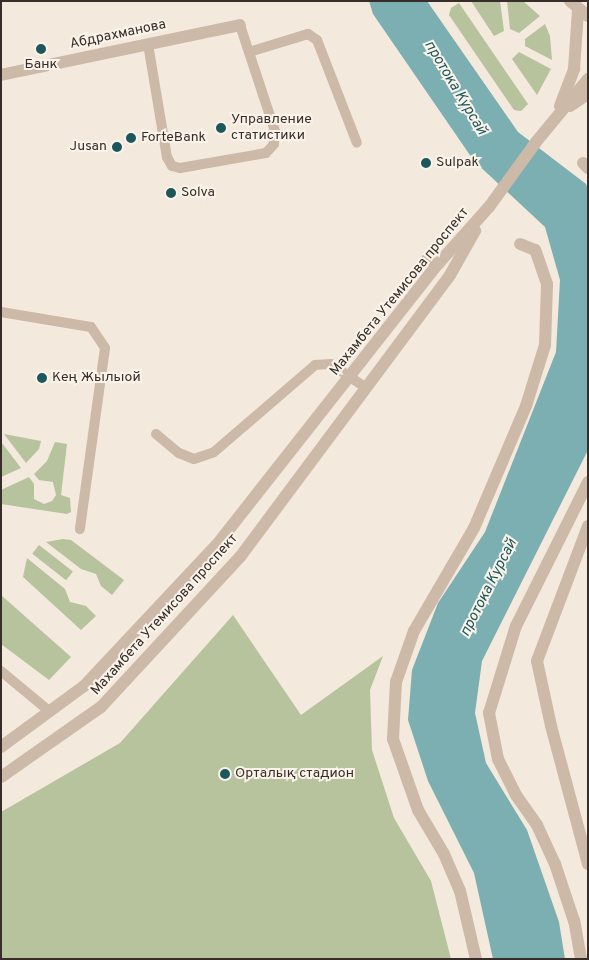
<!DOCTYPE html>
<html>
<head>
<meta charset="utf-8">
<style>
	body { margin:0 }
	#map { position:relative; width:589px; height:960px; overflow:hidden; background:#f3e9dd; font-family:Overpass,sans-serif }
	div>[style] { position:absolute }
	.green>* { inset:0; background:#b6c39c; transform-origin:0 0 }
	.water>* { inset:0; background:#7bafb1 }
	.service>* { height:10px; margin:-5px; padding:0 5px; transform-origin:5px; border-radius:5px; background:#ccb9a8 }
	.pedestrian>* { height:12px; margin:-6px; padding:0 6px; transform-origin:6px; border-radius:6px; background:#ccb9a8 }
	.minor>* { height:12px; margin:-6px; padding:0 6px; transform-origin:6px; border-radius:6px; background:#ccb9a8 }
	.tertiary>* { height:12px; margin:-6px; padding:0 6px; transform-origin:6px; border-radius:6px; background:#ccb9a8 }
	.dots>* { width:14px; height:14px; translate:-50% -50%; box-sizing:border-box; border:2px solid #faf3ea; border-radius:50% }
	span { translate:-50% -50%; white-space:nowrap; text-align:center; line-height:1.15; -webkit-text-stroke:4px #faf3ea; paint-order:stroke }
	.street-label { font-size:14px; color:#382e29 }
	.poi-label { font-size:14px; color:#382e29 }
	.left { translate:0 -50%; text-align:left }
	.right { translate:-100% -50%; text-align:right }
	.water-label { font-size:15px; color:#1c575c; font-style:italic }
	.frame { position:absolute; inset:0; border:2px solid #382e29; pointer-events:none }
</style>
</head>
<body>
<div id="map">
	<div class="green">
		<i style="clip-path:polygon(471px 1px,500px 1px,504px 31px,494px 36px)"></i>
		<i style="clip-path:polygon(507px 1px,523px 1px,540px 16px,519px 33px,510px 29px)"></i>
		<i style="clip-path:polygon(459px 3px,528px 104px,521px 111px,514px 110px,449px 15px,451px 8px)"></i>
		<i style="clip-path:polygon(545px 24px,550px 36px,552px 60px,525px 46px,525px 39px)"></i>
		<i style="clip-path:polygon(519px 52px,551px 69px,537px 95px,512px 59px)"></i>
		<i style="clip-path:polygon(4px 434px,41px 441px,39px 449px,26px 463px)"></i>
		<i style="clip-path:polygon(55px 442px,67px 444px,61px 495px,70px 498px,71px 512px,67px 514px,1px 504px,1px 490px,29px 477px,34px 484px,34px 499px,44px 504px,52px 501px,56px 495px,53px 482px,39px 480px,34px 474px,47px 461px)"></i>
		<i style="clip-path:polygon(2px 443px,21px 468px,1px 477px,1px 443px)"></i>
		<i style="clip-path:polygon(63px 539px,71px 540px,124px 580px,112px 595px,101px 586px,96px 574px,81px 569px,46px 542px)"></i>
		<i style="left:39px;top:545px;width:43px;height:11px;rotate:38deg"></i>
		<i style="clip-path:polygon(27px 558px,65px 589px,70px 602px,86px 606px,96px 616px,81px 630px,23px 577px)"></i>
		<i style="clip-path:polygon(1px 595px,71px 657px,49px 680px,1px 644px)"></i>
		<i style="clip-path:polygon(233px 615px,301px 715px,383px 656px,370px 690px,372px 750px,394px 818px,431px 881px,451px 959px,1px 959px,1px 812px,120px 743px)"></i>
	</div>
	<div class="water">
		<i style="clip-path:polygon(369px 1px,427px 1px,518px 132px,586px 184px,588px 189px,588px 450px,482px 661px,475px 713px,486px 763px,527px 830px,559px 922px,565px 959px,493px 959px,474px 873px,428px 781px,408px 720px,412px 670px,438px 603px,485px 532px,556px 352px,560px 280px,545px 227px,474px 161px,373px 14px)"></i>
	</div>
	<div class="service">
		<i style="left:148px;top:44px;width:115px;rotate:80.5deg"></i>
		<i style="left:167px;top:157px;width:10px;rotate:61deg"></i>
		<i style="left:172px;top:166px;width:8px;rotate:14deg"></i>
		<i style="left:180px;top:168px;width:87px;rotate:-9.9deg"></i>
		<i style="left:266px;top:153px;width:12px;rotate:-48deg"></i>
		<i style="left:274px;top:144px;width:13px;rotate:-86deg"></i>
		<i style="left:275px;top:131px;width:112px;rotate:-108.3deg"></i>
		<i style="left:249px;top:52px;width:62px;rotate:-17deg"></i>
		<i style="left:308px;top:34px;width:11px;rotate:34deg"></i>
		<i style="left:317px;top:40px;width:110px;rotate:68.8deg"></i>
		<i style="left:426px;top:259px;width:13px;rotate:23deg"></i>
		<i style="left:1px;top:312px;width:91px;rotate:9.5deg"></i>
		<i style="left:91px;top:327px;width:25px;rotate:56deg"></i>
		<i style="left:105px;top:348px;width:183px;rotate:97.9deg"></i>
		<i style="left:156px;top:434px;width:30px;rotate:40deg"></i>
		<i style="left:179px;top:453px;width:16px;rotate:22deg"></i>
		<i style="left:194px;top:459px;width:21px;rotate:-19deg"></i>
		<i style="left:214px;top:452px;width:133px;rotate:-40.7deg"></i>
		<i style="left:315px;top:365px;width:16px;rotate:-4deg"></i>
		<i style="left:331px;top:364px;width:42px;rotate:34.4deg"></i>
		<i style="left:1px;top:671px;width:62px;rotate:39.8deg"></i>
	</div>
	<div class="pedestrian">
		<i style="left:583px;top:163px;width:7px;rotate:45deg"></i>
		<i style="left:476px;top:959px;width:70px;rotate:-103.2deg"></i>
		<i style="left:460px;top:891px;width:40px;rotate:-113.4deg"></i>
		<i style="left:444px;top:854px;width:51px;rotate:-120.6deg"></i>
		<i style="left:418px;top:810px;width:75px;rotate:-109.4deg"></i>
		<i style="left:393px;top:739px;width:57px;rotate:-87deg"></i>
		<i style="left:396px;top:682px;width:54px;rotate:-70.6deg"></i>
		<i style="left:414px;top:631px;width:119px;rotate:-59.8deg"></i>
		<i style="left:474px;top:528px;width:133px;rotate:-66.9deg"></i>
		<i style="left:526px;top:406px;width:64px;rotate:-72.7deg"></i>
		<i style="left:545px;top:345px;width:61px;rotate:-88.1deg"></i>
		<i style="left:547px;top:284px;width:36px;rotate:-109deg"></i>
		<i style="left:535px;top:250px;width:16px;rotate:-158deg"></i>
		<i style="left:581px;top:959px;width:39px;rotate:-100deg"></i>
		<i style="left:574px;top:921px;width:60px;rotate:-108.4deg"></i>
		<i style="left:555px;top:864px;width:43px;rotate:-114.8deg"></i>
		<i style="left:537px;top:825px;width:37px;rotate:-125deg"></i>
		<i style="left:516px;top:795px;width:40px;rotate:-116.6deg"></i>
		<i style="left:498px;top:759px;width:47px;rotate:-101.1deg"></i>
		<i style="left:489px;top:713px;width:91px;rotate:-72.8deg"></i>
		<i style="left:516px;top:626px;width:161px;rotate:-63.4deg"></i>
	</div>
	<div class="minor">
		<i style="left:1px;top:75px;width:244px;rotate:-11.8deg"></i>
		<i style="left:588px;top:526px;width:144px;rotate:110.7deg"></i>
		<i style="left:537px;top:661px;width:66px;rotate:77.8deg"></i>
		<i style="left:551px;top:726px;width:143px;rotate:75deg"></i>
	</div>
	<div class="tertiary">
		<i style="left:570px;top:1px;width:23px;rotate:40deg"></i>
		<i style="left:560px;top:106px;width:40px;rotate:-69deg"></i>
		<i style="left:574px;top:69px;width:59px;rotate:-86.1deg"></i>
		<i style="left:570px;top:106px;width:22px;rotate:-34deg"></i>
		<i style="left:1px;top:747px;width:103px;rotate:-36.3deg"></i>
		<i style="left:84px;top:686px;width:197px;rotate:-46.8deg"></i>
		<i style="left:219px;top:542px;width:354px;rotate:-51.8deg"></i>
		<i style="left:438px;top:264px;width:76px;rotate:-48.2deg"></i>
		<i style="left:489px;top:207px;width:80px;rotate:-54.1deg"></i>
		<i style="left:536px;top:142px;width:82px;rotate:-50.5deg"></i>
		<i style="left:1px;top:777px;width:122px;rotate:-35deg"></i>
		<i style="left:101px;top:707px;width:205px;rotate:-47.2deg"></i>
		<i style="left:240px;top:557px;width:352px;rotate:-53.3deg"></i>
		<i style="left:450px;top:275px;width:51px;rotate:-60.4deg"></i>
	</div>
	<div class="dots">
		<i style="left:41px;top:49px;background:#1c575c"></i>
		<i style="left:221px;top:128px;background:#1c575c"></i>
		<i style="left:131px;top:138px;background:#1c575c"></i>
		<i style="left:117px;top:147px;background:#1c575c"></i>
		<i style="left:426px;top:163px;background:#1c575c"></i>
		<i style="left:171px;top:193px;background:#1c575c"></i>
		<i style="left:42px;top:378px;background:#1c575c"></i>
		<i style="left:225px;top:774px;background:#1c575c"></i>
	</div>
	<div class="street-label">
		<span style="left:118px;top:35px;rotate:-12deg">Абдрахманова</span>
		<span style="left:400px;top:292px;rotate:-51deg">Махамбета Утемисова проспект</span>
		<span style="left:165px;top:615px;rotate:-48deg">Махамбета Утемисова проспект</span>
	</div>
	<div class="poi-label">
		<span style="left:41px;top:65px">Банк</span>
		<span class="left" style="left:231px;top:128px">Управление<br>статистики</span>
		<span class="left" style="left:141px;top:138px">ForteBank</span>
		<span class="right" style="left:107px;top:147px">Jusan</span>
		<span class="left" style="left:436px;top:163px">Sulpak</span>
		<span class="left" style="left:181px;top:193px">Solva</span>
		<span class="left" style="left:52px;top:378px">Кең Жылыой</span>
		<span class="left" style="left:235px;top:774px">Орталық стадион</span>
	</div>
	<div class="water-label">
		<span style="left:455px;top:88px;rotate:59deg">протока Курсай</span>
		<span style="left:489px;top:588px;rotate:-63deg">протока Курсай</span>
	</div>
	<div class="frame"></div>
</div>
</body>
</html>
